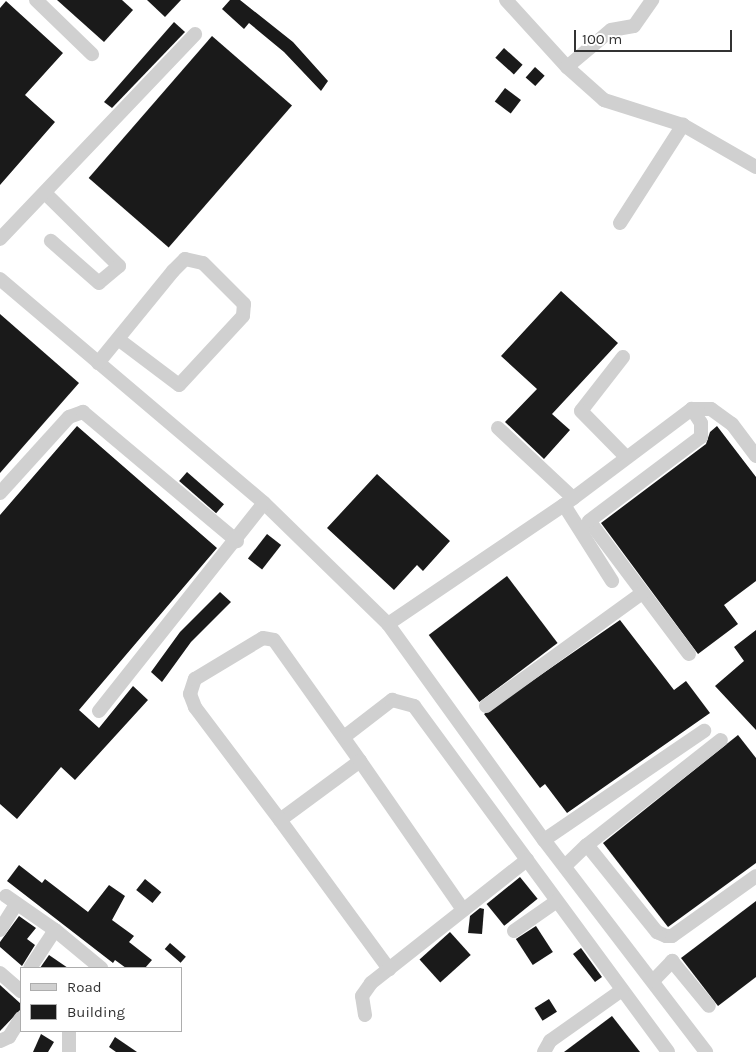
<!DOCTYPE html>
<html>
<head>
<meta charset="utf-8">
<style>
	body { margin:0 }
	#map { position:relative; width:756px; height:1052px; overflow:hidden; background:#fff; font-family:Karla,sans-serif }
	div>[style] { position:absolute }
	.building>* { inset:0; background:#1a1a1a; transform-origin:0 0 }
	.minor>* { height:14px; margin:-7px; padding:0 7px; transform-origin:7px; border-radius:7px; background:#d0d0d0 }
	span { translate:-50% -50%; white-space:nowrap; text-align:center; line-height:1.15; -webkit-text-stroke:5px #fff; paint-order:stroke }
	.legend { position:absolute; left:20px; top:967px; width:162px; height:65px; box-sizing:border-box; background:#fff; border:1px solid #adadad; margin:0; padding:6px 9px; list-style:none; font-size:15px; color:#333 }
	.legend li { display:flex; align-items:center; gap:10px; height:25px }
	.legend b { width:25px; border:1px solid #adadad }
	.scale { position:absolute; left:574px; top:30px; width:158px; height:22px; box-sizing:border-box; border:2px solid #333; border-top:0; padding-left:6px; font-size:15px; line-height:18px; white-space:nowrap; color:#333; -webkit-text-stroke:4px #fff; paint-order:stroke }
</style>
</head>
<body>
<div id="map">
	<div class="building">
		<i style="clip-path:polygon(57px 0,122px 0,133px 10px,104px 42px)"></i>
		<i style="clip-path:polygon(147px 0,181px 0,165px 17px)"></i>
		<i style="clip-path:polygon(230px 0,240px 0,293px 42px,328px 81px,321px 91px,284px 52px,249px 23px,244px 29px,222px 9px)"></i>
		<i style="clip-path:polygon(6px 1px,63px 53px,25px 95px,55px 122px,0 185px,0 8px)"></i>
		<i style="clip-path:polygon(174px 22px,185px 32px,112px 108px,104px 102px)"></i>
		<i style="left:212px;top:36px;width:106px;height:188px;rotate:41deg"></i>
		<i style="left:504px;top:48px;width:25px;height:13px;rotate:42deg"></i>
		<i style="left:535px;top:67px;width:13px;height:14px;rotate:42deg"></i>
		<i style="left:505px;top:88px;width:20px;height:17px;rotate:37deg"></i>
		<i style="clip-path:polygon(561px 291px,618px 343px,552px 414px,570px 430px,544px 459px,505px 422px,537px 389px,501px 356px)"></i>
		<i style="clip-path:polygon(0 314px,79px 383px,0 473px)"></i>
		<i style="clip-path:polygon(77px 426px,217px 548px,79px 710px,99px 728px,133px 686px,148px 700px,75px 780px,61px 767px,17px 819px,0 804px,0 515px)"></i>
		<i style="clip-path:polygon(717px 426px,756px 477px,756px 581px,724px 605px,738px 624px,698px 654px,601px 523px,706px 444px,710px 432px)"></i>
		<i style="left:187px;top:472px;width:49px;height:12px;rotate:41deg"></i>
		<i style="clip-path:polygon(377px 474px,450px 541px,423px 571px,417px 565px,394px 590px,327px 528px)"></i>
		<i style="left:267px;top:534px;width:18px;height:31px;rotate:38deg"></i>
		<i style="left:507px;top:576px;width:84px;height:98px;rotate:53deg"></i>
		<i style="clip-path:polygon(220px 592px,231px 602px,191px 642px,162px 682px,151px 672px,180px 632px)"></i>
		<i style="clip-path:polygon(620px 620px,674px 690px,686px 681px,710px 713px,567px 813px,545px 784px,540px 788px,484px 714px)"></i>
		<i style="clip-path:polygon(756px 630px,756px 730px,715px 686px,744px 661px,734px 647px)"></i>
		<i style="clip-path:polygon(738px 735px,756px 758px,756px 863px,668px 927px,603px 843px)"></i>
		<i style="clip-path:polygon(19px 865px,42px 883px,45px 879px,88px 912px,109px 885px,125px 896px,112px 920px,134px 936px,129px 942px,152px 960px,145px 968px,126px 968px,115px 960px,113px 963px,7px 881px)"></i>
		<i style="left:520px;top:877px;width:28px;height:43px;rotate:51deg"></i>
		<i style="left:145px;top:879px;width:21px;height:14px;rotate:39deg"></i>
		<i style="clip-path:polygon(756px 901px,756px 977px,718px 1006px,681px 958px)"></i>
		<i style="clip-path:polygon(480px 908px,484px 909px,482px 934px,468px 933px,470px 916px)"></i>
		<i style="clip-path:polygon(19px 916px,36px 928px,27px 939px,35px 945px,22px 966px,0 947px,0 942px)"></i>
		<i style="left:536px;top:926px;width:31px;height:24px;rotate:57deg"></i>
		<i style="left:450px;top:932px;width:31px;height:41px;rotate:48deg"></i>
		<i style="left:170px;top:943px;width:21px;height:8px;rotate:41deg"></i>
		<i style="clip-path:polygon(581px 948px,602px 977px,595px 982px,573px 954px)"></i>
		<i style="clip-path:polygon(49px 955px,68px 968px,40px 968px)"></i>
		<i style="clip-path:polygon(0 985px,21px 1004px,21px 1009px,0 1031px)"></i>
		<i style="left:549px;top:999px;width:15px;height:17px;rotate:58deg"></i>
		<i style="clip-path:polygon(612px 1016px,640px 1052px,564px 1052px)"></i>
		<i style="clip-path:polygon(41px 1034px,54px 1042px,48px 1052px,33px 1052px)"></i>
		<i style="clip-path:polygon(115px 1037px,137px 1052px,116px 1052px,109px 1047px)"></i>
	</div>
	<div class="minor">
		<i style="left:36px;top:0;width:78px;rotate:44deg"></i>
		<i style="left:506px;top:0;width:91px;rotate:47.7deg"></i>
		<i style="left:567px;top:67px;width:50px;rotate:41.7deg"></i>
		<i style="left:604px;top:100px;width:83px;rotate:17.6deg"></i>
		<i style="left:683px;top:125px;width:84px;rotate:29.9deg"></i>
		<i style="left:567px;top:67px;width:57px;rotate:-40.1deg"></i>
		<i style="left:611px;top:30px;width:23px;rotate:-10deg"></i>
		<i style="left:634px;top:26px;width:32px;rotate:-55deg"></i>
		<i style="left:45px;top:193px;width:104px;rotate:44.6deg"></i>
		<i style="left:119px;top:266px;width:26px;rotate:140deg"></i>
		<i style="left:99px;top:283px;width:64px;rotate:-138.8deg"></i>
		<i style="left:620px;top:223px;width:117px;rotate:-57.3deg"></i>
		<i style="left:0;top:239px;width:283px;rotate:-46.4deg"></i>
		<i style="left:0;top:279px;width:346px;rotate:40.3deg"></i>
		<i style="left:264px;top:503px;width:173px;rotate:44.3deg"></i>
		<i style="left:388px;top:624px;width:266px;rotate:54.2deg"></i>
		<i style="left:544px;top:840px;width:267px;rotate:52.6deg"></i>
		<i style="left:623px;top:357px;width:68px;rotate:127.9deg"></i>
		<i style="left:581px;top:411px;width:64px;rotate:45.6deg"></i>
		<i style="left:98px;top:363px;width:119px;rotate:-50.8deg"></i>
		<i style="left:173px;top:271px;width:17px;rotate:-45deg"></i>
		<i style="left:185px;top:259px;width:18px;rotate:13deg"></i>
		<i style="left:203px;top:263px;width:58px;rotate:45deg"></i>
		<i style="left:244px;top:304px;width:12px;rotate:95deg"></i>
		<i style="left:243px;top:316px;width:94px;rotate:132.8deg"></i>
		<i style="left:179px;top:385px;width:76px;rotate:-143deg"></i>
		<i style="left:498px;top:428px;width:103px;rotate:43deg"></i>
		<i style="left:0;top:493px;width:103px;rotate:-47.8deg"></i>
		<i style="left:69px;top:417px;width:15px;rotate:-20deg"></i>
		<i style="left:83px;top:412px;width:201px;rotate:40deg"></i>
		<i style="left:564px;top:505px;width:90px;rotate:57.7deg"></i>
		<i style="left:388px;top:624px;width:212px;rotate:-34.1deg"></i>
		<i style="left:564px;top:505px;width:160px;rotate:-36.9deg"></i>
		<i style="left:692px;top:409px;width:19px"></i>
		<i style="left:711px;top:409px;width:26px;rotate:36deg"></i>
		<i style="left:732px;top:424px;width:40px;rotate:53deg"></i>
		<i style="left:263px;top:638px;width:11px;rotate:10deg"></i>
		<i style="left:274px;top:640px;width:148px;rotate:54.6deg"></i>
		<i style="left:360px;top:761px;width:99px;rotate:143.6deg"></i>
		<i style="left:280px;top:820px;width:141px;rotate:-127deg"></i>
		<i style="left:195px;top:707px;width:14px;rotate:-111deg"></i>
		<i style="left:190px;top:694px;width:16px;rotate:-72deg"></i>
		<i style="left:195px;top:679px;width:79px;rotate:-31.1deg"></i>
		<i style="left:689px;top:654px;width:166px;rotate:-126.9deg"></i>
		<i style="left:589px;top:521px;width:140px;rotate:-36.9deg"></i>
		<i style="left:701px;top:437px;width:14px;rotate:-90deg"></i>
		<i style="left:701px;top:423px;width:17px;rotate:-123deg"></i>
		<i style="left:486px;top:706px;width:193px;rotate:-35.9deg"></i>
		<i style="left:99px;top:711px;width:265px;rotate:-51.6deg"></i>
		<i style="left:344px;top:737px;width:61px;rotate:-37.6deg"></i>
		<i style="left:392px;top:700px;width:23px;rotate:15deg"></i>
		<i style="left:414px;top:706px;width:429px;rotate:53.7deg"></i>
		<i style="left:360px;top:761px;width:181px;rotate:55.3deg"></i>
		<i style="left:280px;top:820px;width:185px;rotate:53.8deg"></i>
		<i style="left:544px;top:840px;width:194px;rotate:-34.3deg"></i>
		<i style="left:587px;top:845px;width:170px;rotate:-38.1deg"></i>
		<i style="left:565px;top:866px;width:30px;rotate:-44deg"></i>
		<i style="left:587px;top:845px;width:112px;rotate:51.2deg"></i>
		<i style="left:657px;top:932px;width:10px;rotate:24deg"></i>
		<i style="left:666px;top:936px;width:6px"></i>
		<i style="left:672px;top:936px;width:103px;rotate:-35.5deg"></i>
		<i style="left:6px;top:896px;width:60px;rotate:34.8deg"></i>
		<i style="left:55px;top:930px;width:45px;rotate:123.3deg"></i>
		<i style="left:0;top:930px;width:31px;rotate:-58deg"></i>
		<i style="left:55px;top:930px;width:60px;rotate:39.6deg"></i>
		<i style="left:514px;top:931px;width:52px;rotate:-34.9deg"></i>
		<i style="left:0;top:973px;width:28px;rotate:41deg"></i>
		<i style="left:653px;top:981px;width:28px;rotate:-46deg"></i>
		<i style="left:672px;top:961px;width:58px;rotate:50.6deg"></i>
		<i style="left:365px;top:1015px;width:19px;rotate:-99deg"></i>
		<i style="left:362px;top:996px;width:16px;rotate:-55deg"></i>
		<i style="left:371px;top:983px;width:199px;rotate:-38.3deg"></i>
		<i style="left:69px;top:1031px;width:21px;rotate:90deg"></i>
		<i style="left:0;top:1041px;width:10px;rotate:-24deg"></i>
		<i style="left:9px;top:1037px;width:22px;rotate:-58deg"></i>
		<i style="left:544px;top:1052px;width:13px;rotate:-61deg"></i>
		<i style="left:550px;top:1041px;width:88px;rotate:-35.3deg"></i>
	</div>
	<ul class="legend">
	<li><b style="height:6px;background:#d0d0d0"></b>Road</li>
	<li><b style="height:14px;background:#1a1a1a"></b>Building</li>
	</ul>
	<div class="scale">100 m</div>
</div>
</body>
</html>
